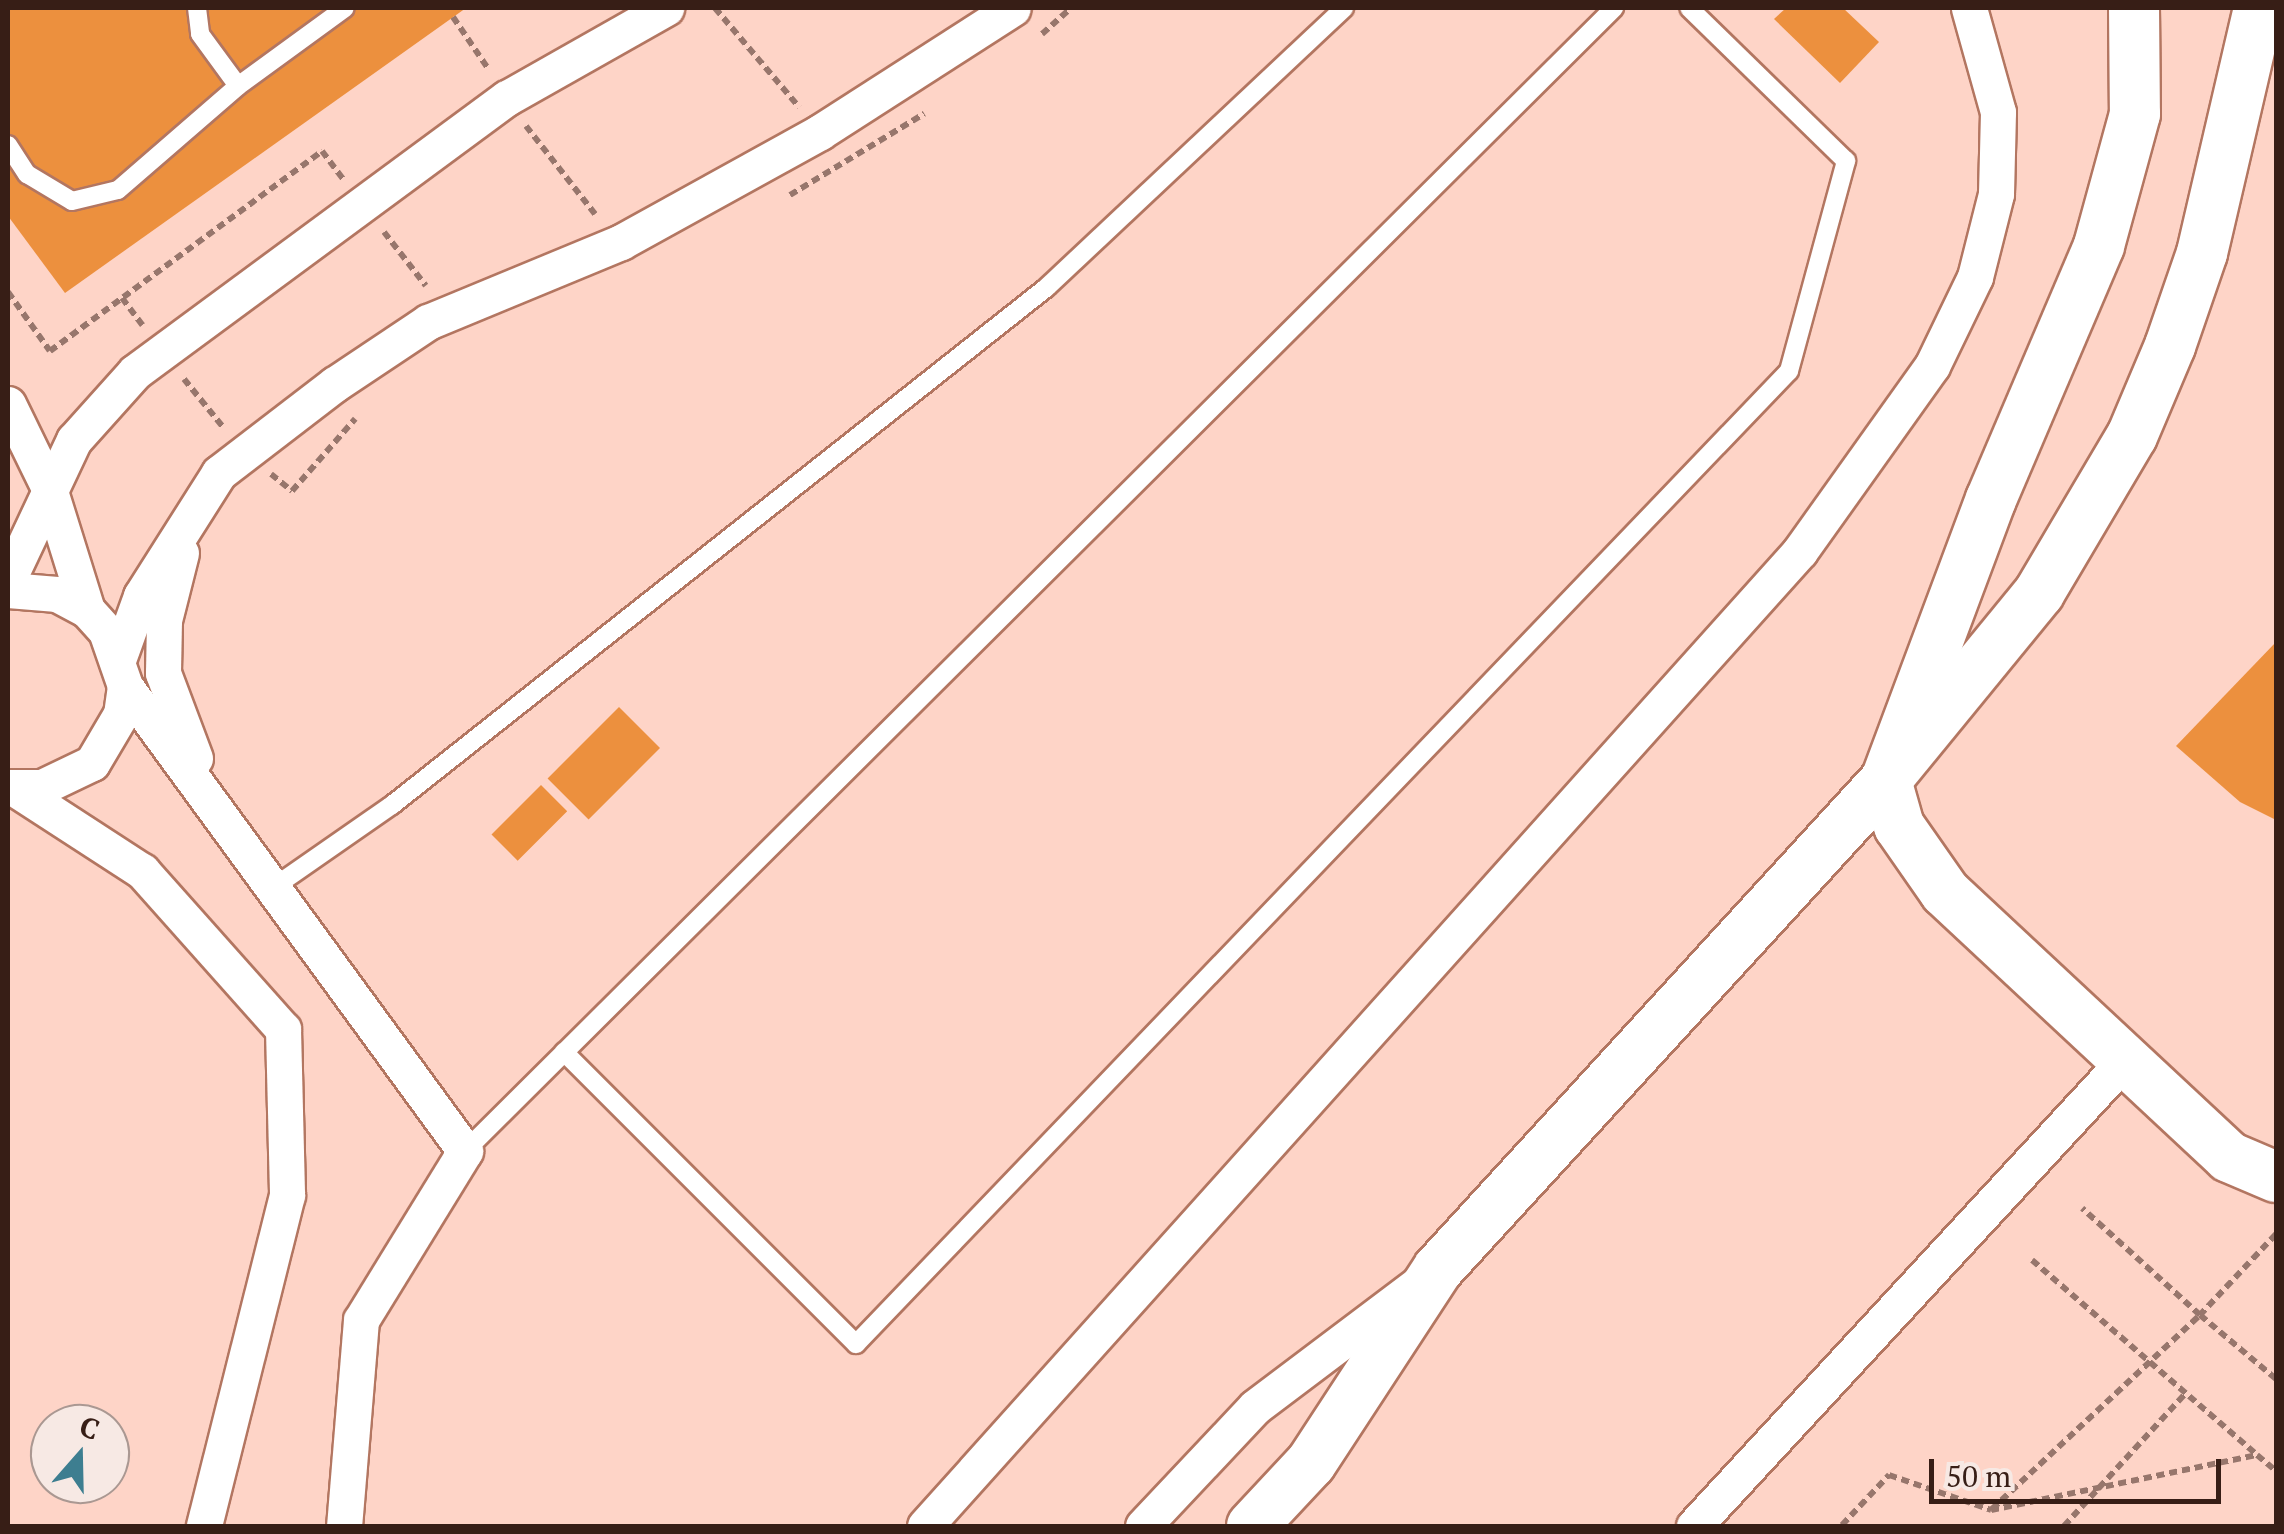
<!DOCTYPE html>
<html>
<head>
<meta charset="utf-8">
<style>
	body { margin:0 }
	#map { position:relative; width:2284px; height:1534px; overflow:hidden; background:#fed4c7; font-family:"PT Serif",serif }
	div>[style] { position:absolute }
	.building>* { inset:0; background:#ec903e; transform-origin:0 0 }
	.path>* { height:6px; margin-top:-3px; transform-origin:0; background:repeating-linear-gradient(90deg,#97766c 0 8px,transparent 0 13px) }
	.roads { filter:drop-shadow(2px 0 #b37661) drop-shadow(-2px 0 #b37661) drop-shadow(0 2px #b37661) drop-shadow(0 -2px #b37661) }
	.lane>* { height:18px; margin:-9px; padding:0 9px; transform-origin:9px; border-radius:9px; background:#fff }
	.street>* { height:35px; margin:-17.5px; padding:0 17.5px; transform-origin:17.5px; border-radius:17.5px; background:#fff }
	.secondary>* { height:50px; margin:-25px; padding:0 25px; transform-origin:25px; border-radius:25px; background:#fff }
	span { translate:-50% -50%; white-space:nowrap; text-align:center; line-height:1.15; -webkit-text-stroke:10px #f7e9e4; paint-order:stroke }
	.frame { position:absolute; inset:0; border:10px solid #371e16; pointer-events:none }
	.north { position:absolute; left:30px; top:1404px; width:100px; height:100px; box-sizing:border-box; background:#f7e9e4; border:2px solid #aa9892; border-radius:50%; rotate:20deg; font-size:28px; font-weight:700; line-height:40px; text-align:center; color:#371e16 }
	.north::after { content:''; display:block; margin:auto; width:35px; height:45px; background:#3d7e90; clip-path:polygon(50% 0,100% 100%,50% 72%,0 100%) }
	.scale { position:absolute; left:1929px; top:1459px; width:292px; height:45px; box-sizing:border-box; border:5px solid #371e16; border-top:0; padding-left:12px; font-size:30px; line-height:35px; white-space:nowrap; color:#371e16; -webkit-text-stroke:8px #f7e9e4; paint-order:stroke }
</style>
</head>
<body>
<div id="map">
	<div class="building">
		<i style="clip-path:polygon(8px 8px,466px 8px,65px 293px,8px 216px)"></i>
		<i style="clip-path:polygon(1786px 8px,1843px 8px,1879px 42px,1840px 83px,1774px 19px)"></i>
		<i style="clip-path:polygon(2276px 642px,2276px 820px,2240px 802px,2176px 746px)"></i>
		<i style="left:619px;top:707px;width:58px;height:101px;rotate:45deg"></i>
		<i style="left:541px;top:785px;width:37px;height:70px;rotate:45deg"></i>
	</div>
	<div class="path">
		<i style="left:715px;top:8px;width:130px;rotate:49.7deg"></i>
		<i style="left:453px;top:17px;width:64px;rotate:55.8deg"></i>
		<i style="left:1042px;top:34px;width:39px;rotate:-42deg"></i>
		<i style="left:526px;top:126px;width:112px;rotate:51.9deg"></i>
		<i style="left:790px;top:195px;width:157px;rotate:-31.2deg"></i>
		<i style="left:384px;top:232px;width:68px;rotate:52.1deg"></i>
		<i style="left:8px;top:292px;width:72px;rotate:54.6deg"></i>
		<i style="left:50px;top:351px;width:338px;rotate:-36.3deg"></i>
		<i style="left:322px;top:151px;width:35px;rotate:53deg"></i>
		<i style="left:122px;top:298px;width:34px;rotate:53deg"></i>
		<i style="left:184px;top:379px;width:62px;rotate:50.9deg"></i>
		<i style="left:271px;top:474px;width:27px;rotate:39deg"></i>
		<i style="left:292px;top:491px;width:96px;rotate:-48.8deg"></i>
		<i style="left:2276px;top:1234px;width:111px;rotate:133.2deg"></i>
		<i style="left:2200px;top:1315px;width:99px;rotate:40.1deg"></i>
		<i style="left:2032px;top:1260px;width:296px;rotate:40.9deg"></i>
		<i style="left:1992px;top:1509px;width:284px;rotate:-43deg"></i>
		<i style="left:2200px;top:1315px;width:159px;rotate:-137.8deg"></i>
		<i style="left:1842px;top:1525px;width:69px;rotate:-46.8deg"></i>
		<i style="left:1889px;top:1475px;width:108px;rotate:18.9deg"></i>
		<i style="left:1991px;top:1510px;width:272px;rotate:-11.7deg"></i>
		<i style="left:2257px;top:1455px;width:25px;rotate:40deg"></i>
		<i style="left:2064px;top:1526px;width:180px;rotate:-47.5deg"></i>
	</div>
	<div class="roads">
		<div class="lane">
			<i style="left:197px;top:8px;width:26px;rotate:83deg"></i>
			<i style="left:200px;top:34px;width:64px;rotate:53.8deg"></i>
			<i style="left:238px;top:86px;width:132px;rotate:-36.1deg"></i>
			<i style="left:8px;top:145px;width:35px;rotate:57deg"></i>
			<i style="left:27px;top:174px;width:52px;rotate:31deg"></i>
			<i style="left:72px;top:201px;width:47px;rotate:-13.4deg"></i>
			<i style="left:118px;top:190px;width:159px;rotate:-40.9deg"></i>
			<i style="left:274px;top:887px;width:144px;rotate:-34.8deg"></i>
			<i style="left:392px;top:805px;width:834px;rotate:-38.33deg"></i>
			<i style="left:1046px;top:288px;width:409px;rotate:-43.2deg"></i>
			<i style="left:564px;top:1052px;width:413px;rotate:45deg"></i>
			<i style="left:856px;top:1344px;width:1348px;rotate:-46.2deg"></i>
			<i style="left:1789px;top:371px;width:218px;rotate:-74.8deg"></i>
			<i style="left:1846px;top:161px;width:219px;rotate:-135.7deg"></i>
			<i style="left:465px;top:1151px;width:1621px;rotate:-44.85deg"></i>
		</div>
		<div class="street">
			<i style="left:8px;top:404px;width:93px;rotate:64deg"></i>
			<i style="left:49px;top:488px;width:128px;rotate:72.7deg"></i>
			<i style="left:181px;top:553px;width:69px;rotate:104.2deg"></i>
			<i style="left:164px;top:620px;width:53px;rotate:91.1deg"></i>
			<i style="left:163px;top:673px;width:91px;rotate:69.4deg"></i>
			<i style="left:8px;top:580px;width:155px;rotate:-64.8deg"></i>
			<i style="left:74px;top:440px;width:91px;rotate:-48.1deg"></i>
			<i style="left:135px;top:372px;width:462px;rotate:-36.4deg"></i>
			<i style="left:507px;top:98px;width:183px;rotate:-29.5deg"></i>
			<i style="left:8px;top:590px;width:49px;rotate:4.7deg"></i>
			<i style="left:57px;top:594px;width:34px;rotate:28deg"></i>
			<i style="left:87px;top:610px;width:28px;rotate:48deg"></i>
			<i style="left:106px;top:631px;width:58px;rotate:70.9deg"></i>
			<i style="left:125px;top:686px;width:28px;rotate:98deg"></i>
			<i style="left:121px;top:714px;width:57px;rotate:120.6deg"></i>
			<i style="left:92px;top:763px;width:55px;rotate:154.4deg"></i>
			<i style="left:42px;top:787px;width:34px;rotate:180deg"></i>
			<i style="left:119px;top:657px;width:65px;rotate:-70.2deg"></i>
			<i style="left:141px;top:596px;width:146px;rotate:-57.6deg"></i>
			<i style="left:219px;top:473px;width:146px;rotate:-37.5deg"></i>
			<i style="left:335px;top:384px;width:112px;rotate:-33.7deg"></i>
			<i style="left:428px;top:322px;width:209px;rotate:-22.5deg"></i>
			<i style="left:621px;top:242px;width:227px;rotate:-28.9deg"></i>
			<i style="left:820px;top:132px;width:229px;rotate:-32.7deg"></i>
			<i style="left:125px;top:686px;width:576px;rotate:53.83deg"></i>
			<i style="left:465px;top:1151px;width:198px;rotate:121.6deg"></i>
			<i style="left:361px;top:1320px;width:207px;rotate:94.7deg"></i>
			<i style="left:14px;top:788px;width:153px;rotate:33deg"></i>
			<i style="left:142px;top:871px;width:212px;rotate:48.3deg"></i>
			<i style="left:283px;top:1029px;width:166px;rotate:88.6deg"></i>
			<i style="left:287px;top:1195px;width:341px;rotate:104.1deg"></i>
			<i style="left:925px;top:1526px;width:1310px;rotate:-48.09deg"></i>
			<i style="left:1800px;top:551px;width:227px;rotate:-54.5deg"></i>
			<i style="left:1932px;top:366px;width:99px;rotate:-64.2deg"></i>
			<i style="left:1975px;top:277px;width:86px;rotate:-75.8deg"></i>
			<i style="left:1996px;top:194px;width:82px;rotate:-88.6deg"></i>
			<i style="left:1998px;top:112px;width:108px;rotate:-105.6deg"></i>
			<i style="left:1143px;top:1526px;width:163px;rotate:-46.7deg"></i>
			<i style="left:1255px;top:1407px;width:203px;rotate:-37deg"></i>
			<i style="left:1694px;top:1526px;width:633px;rotate:-47.24deg"></i>
		</div>
		<div class="secondary">
			<i style="left:2134px;top:8px;width:106px;rotate:89.5deg"></i>
			<i style="left:2135px;top:114px;width:137px;rotate:105.3deg"></i>
			<i style="left:2099px;top:246px;width:275px;rotate:113.1deg"></i>
			<i style="left:1991px;top:499px;width:300px;rotate:110.5deg"></i>
			<i style="left:1886px;top:780px;width:48px;rotate:74.2deg"></i>
			<i style="left:1899px;top:826px;width:80px;rotate:55.1deg"></i>
			<i style="left:1945px;top:892px;width:388px;rotate:43deg"></i>
			<i style="left:2229px;top:1157px;width:51px;rotate:23.1deg"></i>
			<i style="left:1252px;top:1526px;width:86px;rotate:-46.9deg"></i>
			<i style="left:1311px;top:1463px;width:232px;rotate:-56.8deg"></i>
			<i style="left:1438px;top:1269px;width:663px;rotate:-47.51deg"></i>
			<i style="left:1886px;top:780px;width:242px;rotate:-50.7deg"></i>
			<i style="left:2039px;top:593px;width:182px;rotate:-59.4deg"></i>
			<i style="left:2132px;top:436px;width:98px;rotate:-67.1deg"></i>
			<i style="left:2170px;top:346px;width:98px;rotate:-71deg"></i>
			<i style="left:2202px;top:253px;width:252px;rotate:-76.9deg"></i>
		</div>
	</div>
	<div class="frame"></div>
	<div class="north">С</div>
	<div class="scale">50 m</div>
</div>
</body>
</html>
